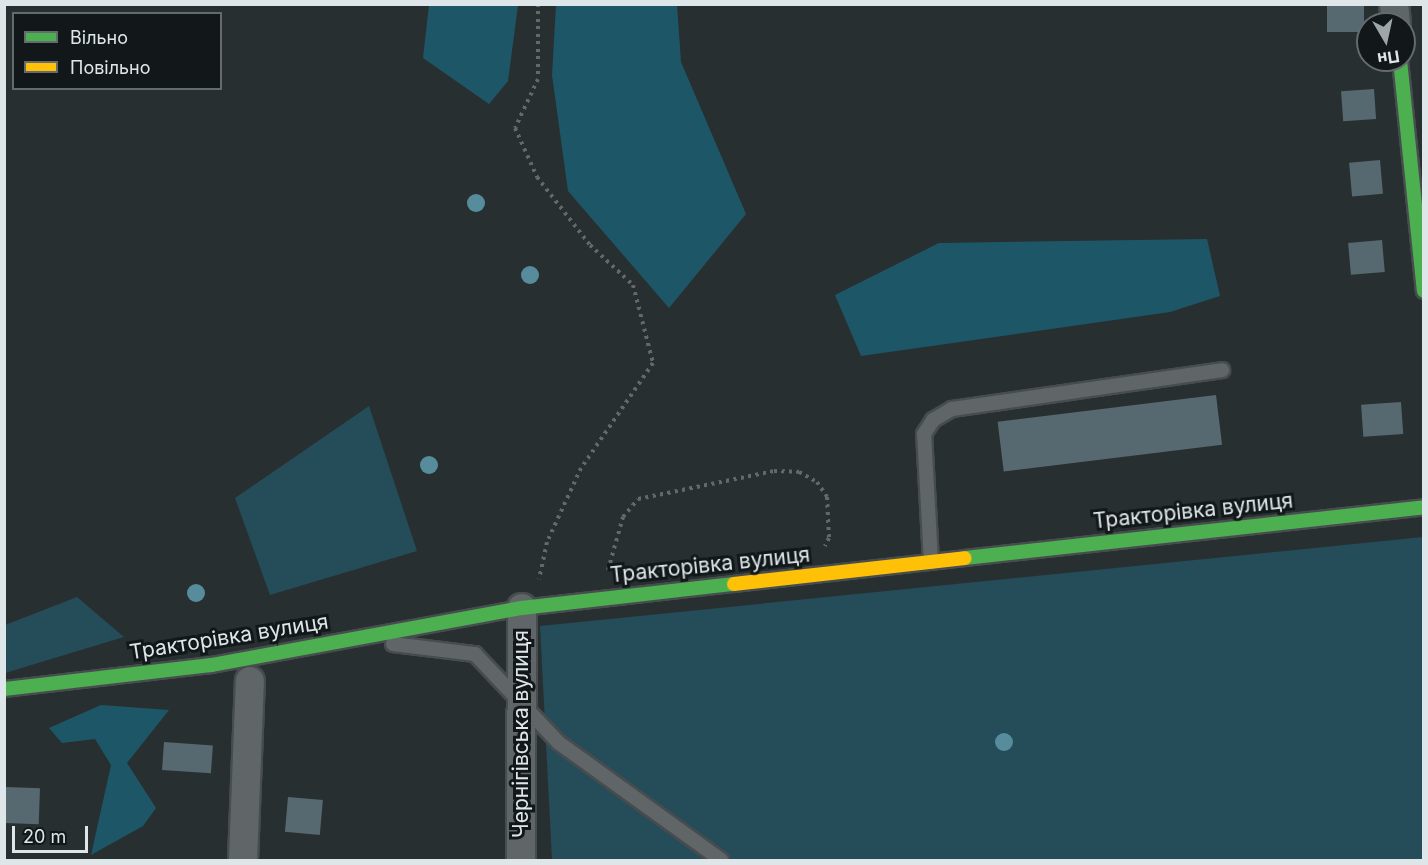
<!DOCTYPE html>
<html>
<head>
<meta charset="utf-8">
<style>
	body { margin:0 }
	#map { position:relative; width:1428px; height:865px; overflow:hidden; background:#282f31; font-family:Inter,sans-serif }
	div>[style] { position:absolute }
	.green>* { inset:0; background:#254c59 }
	.forest>* { inset:0; background:#1d5767 }
	.building>* { inset:0; background:#566970; transform-origin:0 0 }
	.path>* { height:4px; margin-top:-2px; transform-origin:0; background:repeating-linear-gradient(90deg,#646869 0 3px,transparent 0 7.5px) }
	.roads { filter:drop-shadow(2px 0 #474c4f) drop-shadow(-2px 0 #474c4f) drop-shadow(0 2px #474c4f) drop-shadow(0 -2px #474c4f) }
	.lane>* { height:14px; margin:-7px; padding:0 7px; transform-origin:7px; border-radius:7px; background:#606668 }
	.street>* { height:28px; margin:-14px; padding:0 14px; transform-origin:14px; border-radius:14px; background:#606668 }
	.fast>* { height:14px; margin:-7px; padding:0 7px; transform-origin:7px; border-radius:7px; background:#4caf50 }
	.slow>* { height:14px; margin:-7px; padding:0 7px; transform-origin:7px; border-radius:7px; background:#ffc107 }
	.trees>* { width:18px; height:18px; margin:-9px; border-radius:50%; background:#578c9d }
	span { translate:-50% -50%; white-space:nowrap; text-align:center; line-height:1.15; -webkit-text-stroke:6px #12181a; paint-order:stroke }
	.street-label { font-size:21px; color:#dee6e9 }
	.frame { position:absolute; inset:0; border:6px solid #dee6e9; pointer-events:none }
	.legend { position:absolute; left:12px; top:12px; width:210px; height:78px; box-sizing:border-box; background:#12181a; border:2px solid #646a6d; margin:0; padding:8px 10px; list-style:none; font-size:18px; color:#dee6e9 }
	.legend li { display:flex; align-items:center; gap:12px; height:30px }
	.legend b { width:30px; border:2px solid #646a6d }
	.north { position:absolute; left:1356px; top:12px; width:60px; height:60px; box-sizing:border-box; background:#12181a; border:2px solid #646a6d; border-radius:50%; rotate:171deg; font-size:16px; font-weight:700; line-height:24px; text-align:center; color:#dee6e9 }
	.north::after { content:''; display:block; margin:auto; width:21px; height:27px; background:#9ea6a9; clip-path:polygon(50% 0,100% 100%,50% 72%,0 100%) }
	.scale { position:absolute; left:12px; top:826px; width:76px; height:27px; box-sizing:border-box; border:3px solid #dee6e9; border-top:0; padding-left:8px; font-size:18px; line-height:21px; white-space:nowrap; color:#dee6e9; -webkit-text-stroke:4px #12181a; paint-order:stroke }
</style>
</head>
<body>
<div id="map">
	<div class="green">
		<i style="clip-path:polygon(369px 406px,417px 551px,270px 595px,235px 498px)"></i>
		<i style="clip-path:polygon(1423px 537px,1423px 860px,552px 860px,540px 626px)"></i>
		<i style="clip-path:polygon(77px 597px,124px 637px,5px 673px,5px 625px)"></i>
	</div>
	<div class="forest">
		<i style="clip-path:polygon(429px 5px,518px 5px,508px 81px,489px 104px,423px 58px)"></i>
		<i style="clip-path:polygon(556px 5px,677px 5px,681px 62px,746px 214px,669px 308px,568px 191px,552px 75px)"></i>
		<i style="clip-path:polygon(1207px 239px,1220px 296px,1170px 312px,861px 356px,835px 295px,939px 243px)"></i>
		<i style="clip-path:polygon(101px 705px,169px 710px,127px 763px,156px 808px,143px 826px,91px 855px,111px 765px,95px 739px,62px 743px,49px 728px)"></i>
	</div>
	<div class="building">
		<i style="left:1327px;top:4px;width:37px;height:28px"></i>
		<i style="left:1374px;top:89px;width:30px;height:33px;rotate:86deg"></i>
		<i style="left:1380px;top:160px;width:34px;height:31px;rotate:85deg"></i>
		<i style="left:1382px;top:240px;width:32px;height:34px;rotate:85deg"></i>
		<i style="left:1216px;top:395px;width:50px;height:220px;rotate:83deg"></i>
		<i style="left:1401px;top:402px;width:32px;height:40px;rotate:86deg"></i>
		<i style="left:164px;top:742px;width:49px;height:28px;rotate:4deg"></i>
		<i style="left:6px;top:787px;width:34px;height:36px;rotate:2deg"></i>
		<i style="left:288px;top:797px;width:35px;height:35px;rotate:5deg"></i>
	</div>
	<div class="path">
		<i style="left:538px;top:4px;width:75px;rotate:90deg"></i>
		<i style="left:538px;top:79px;width:54px;rotate:115.1deg"></i>
		<i style="left:515px;top:128px;width:54px;rotate:65.8deg"></i>
		<i style="left:537px;top:177px;width:86px;rotate:52.1deg"></i>
		<i style="left:590px;top:245px;width:59px;rotate:42.9deg"></i>
		<i style="left:633px;top:285px;width:81px;rotate:75.6deg"></i>
		<i style="left:653px;top:363px;width:127px;rotate:124.4deg"></i>
		<i style="left:581px;top:468px;width:81px;rotate:114.7deg"></i>
		<i style="left:547px;top:542px;width:38px;rotate:102deg"></i>
		<i style="left:608px;top:570px;width:55px;rotate:-74.2deg"></i>
		<i style="left:623px;top:517px;width:23px;rotate:-50deg"></i>
		<i style="left:638px;top:499px;width:139px;rotate:-11.6deg"></i>
		<i style="left:774px;top:471px;width:25px;rotate:2deg"></i>
		<i style="left:799px;top:472px;width:21px;rotate:29deg"></i>
		<i style="left:817px;top:482px;width:18px;rotate:56deg"></i>
		<i style="left:827px;top:497px;width:41px;rotate:87.2deg"></i>
		<i style="left:829px;top:538px;width:9px;rotate:117deg"></i>
	</div>
	<div class="roads">
		<div class="lane">
			<i style="left:931px;top:562px;width:128px;rotate:-93.1deg"></i>
			<i style="left:924px;top:434px;width:17px;rotate:-57deg"></i>
			<i style="left:933px;top:420px;width:22px;rotate:-30deg"></i>
			<i style="left:952px;top:409px;width:273px;rotate:-8.2deg"></i>
			<i style="left:393px;top:644px;width:83px;rotate:7deg"></i>
			<i style="left:475px;top:654px;width:122px;rotate:46.7deg"></i>
			<i style="left:559px;top:743px;width:200px;rotate:35.8deg"></i>
		</div>
		<div class="street">
			<i style="left:1394px;top:4px;width:20px;rotate:84deg"></i>
			<i style="left:243px;top:860px;width:179px;rotate:-87.8deg"></i>
			<i style="left:521px;top:860px;width:252px;rotate:-89.8deg"></i>
		</div>
		<div class="fast">
			<i style="left:1400px;top:60px;width:232px;rotate:84.1deg"></i>
			<i style="left:965px;top:558px;width:462px;rotate:-6.3deg"></i>
			<i style="left:4px;top:689px;width:208px;rotate:-6.6deg"></i>
			<i style="left:211px;top:665px;width:316px;rotate:-10.4deg"></i>
			<i style="left:522px;top:608px;width:213px;rotate:-6.5deg"></i>
		</div>
		<div class="slow">
			<i style="left:734px;top:584px;width:232px;rotate:-6.4deg"></i>
		</div>
	</div>
	<div class="trees">
		<i style="left:476px;top:203px"></i>
		<i style="left:530px;top:275px"></i>
		<i style="left:429px;top:465px"></i>
		<i style="left:196px;top:593px"></i>
		<i style="left:1004px;top:742px"></i>
	</div>
	<div class="street-label">
		<span style="left:1193px;top:511px;rotate:-6deg">Тракторівка вулиця</span>
		<span style="left:710px;top:565px;rotate:-6deg">Тракторівка вулиця</span>
		<span style="left:229px;top:637px;rotate:-9deg">Тракторівка вулиця</span>
		<span style="left:521px;top:734px;rotate:-90deg">Чернігівська вулиця</span>
	</div>
	<div class="frame"></div>
	<ul class="legend">
	<li><b style="height:8px;background:#4caf50"></b>Вільно</li>
	<li><b style="height:8px;background:#ffc107"></b>Повільно</li>
	</ul>
	<div class="north">Пн</div>
	<div class="scale">20 m</div>
</div>
</body>
</html>
